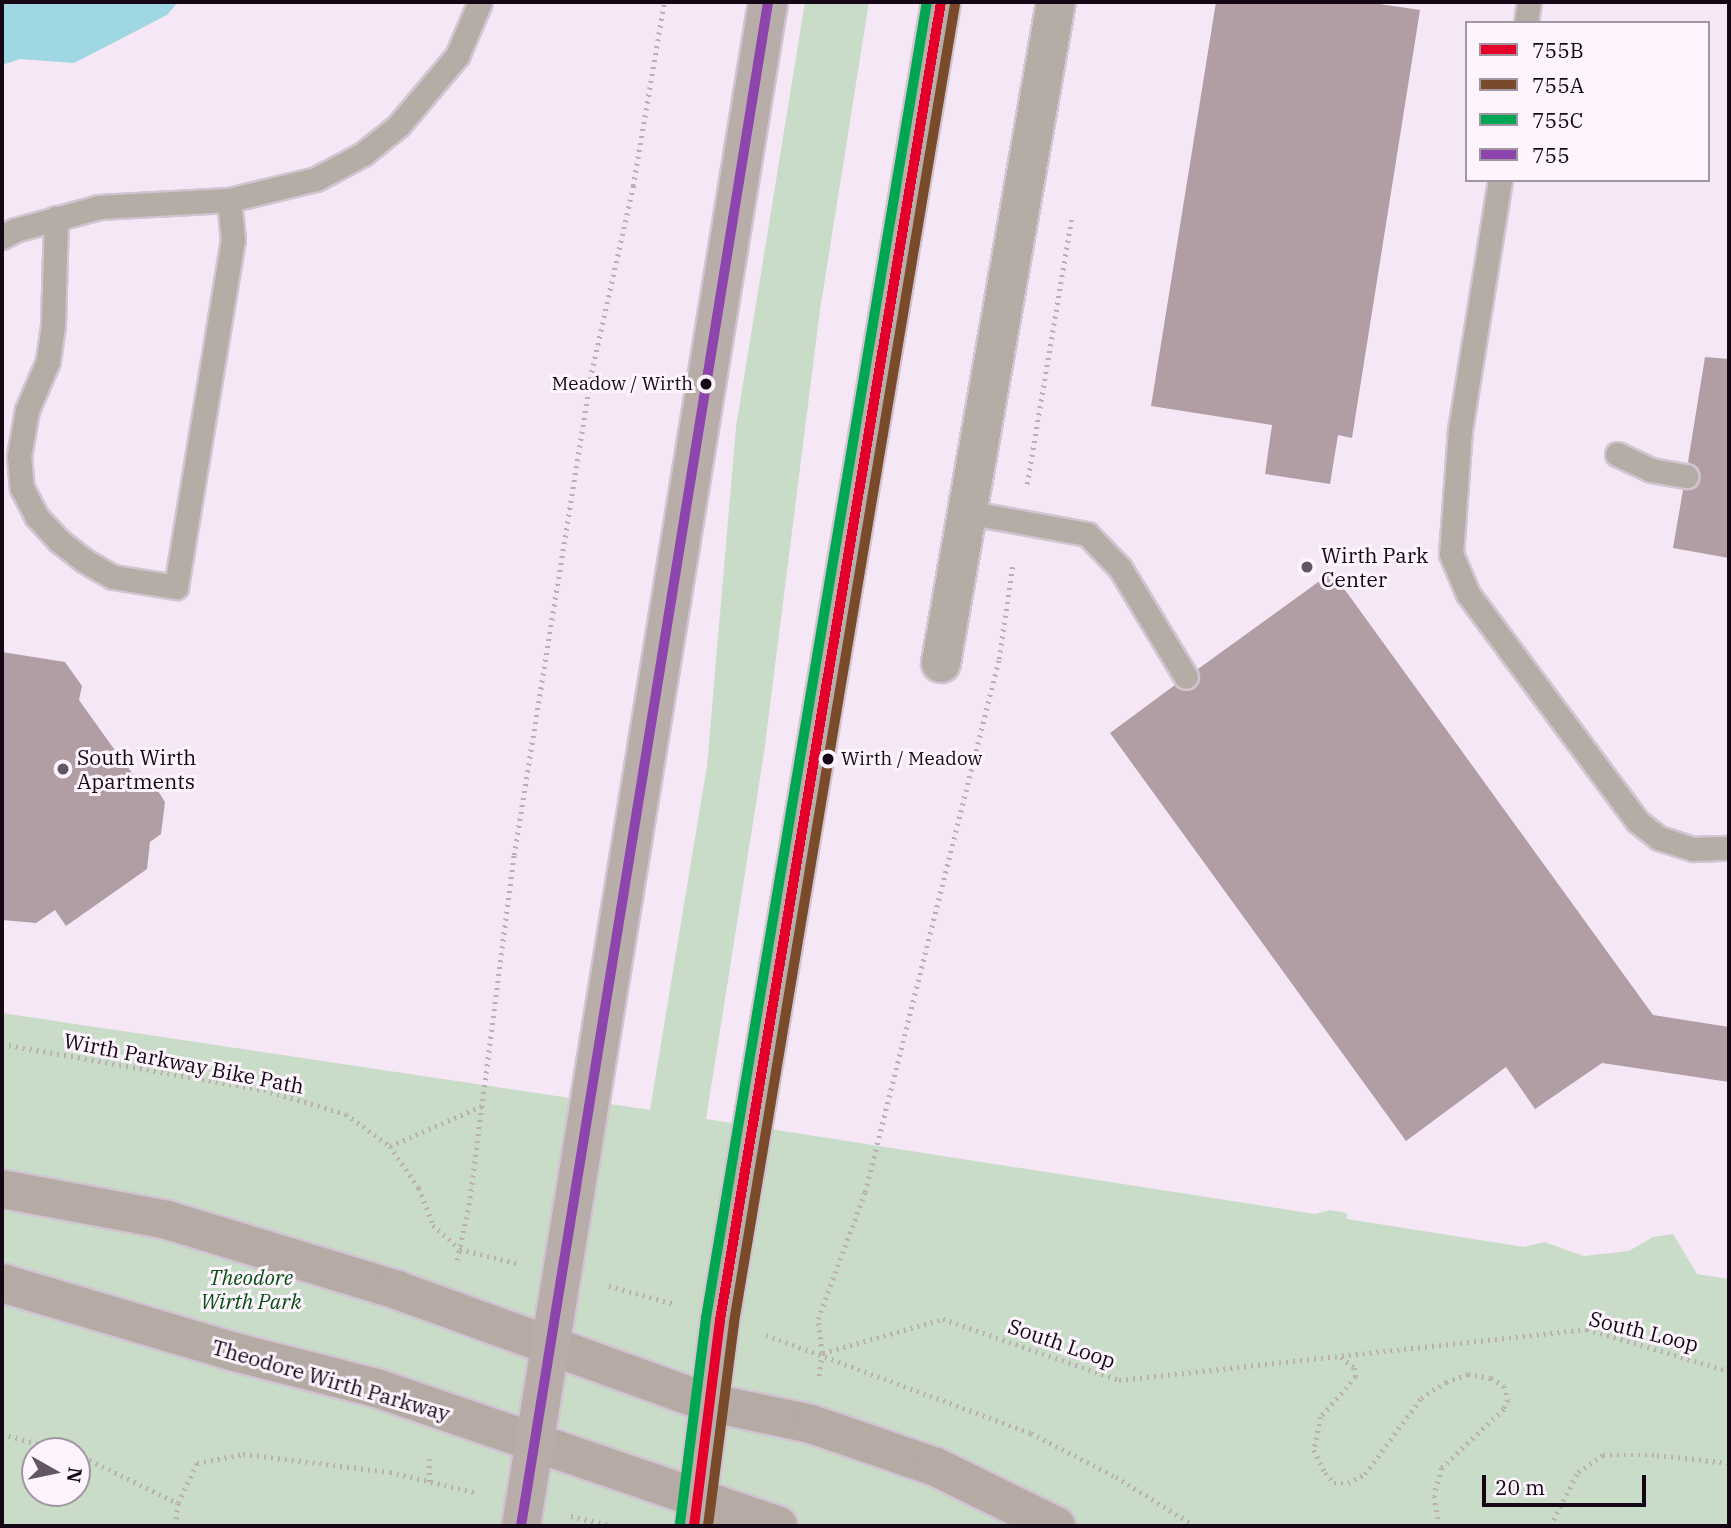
<!DOCTYPE html>
<html>
<head>
<meta charset="utf-8">
<style>
	body { margin:0 }
	#map { position:relative; width:1731px; height:1528px; overflow:hidden; background:#f5e7f6; font-family:"IBM Plex Serif",serif }
	div>[style] { position:absolute }
	.green>* { inset:0; background:#c8dcc8 }
	.water>* { inset:0; background:#9fd7e2 }
	.building>* { inset:0; background:#b19ea4 }
	.path>* { height:4.5px; margin-top:-2.25px; transform-origin:0; background:repeating-linear-gradient(90deg,#b9b0af 0 2px,transparent 0 7px) }
	.roads { filter:drop-shadow(2px 0 #d0c5d1) drop-shadow(-2px 0 #d0c5d1) drop-shadow(0 2px #d0c5d1) drop-shadow(0 -2px #d0c5d1) }
	.lane>* { height:23px; margin:-11.5px; padding:0 11.5px; transform-origin:11.5px; border-radius:11.5px; background:#b5aca5 }
	.street>* { height:38px; margin:-19px; padding:0 19px; transform-origin:19px; border-radius:19px; background:#b5aca5 }
	.secondary>* { height:38px; margin:-19px; padding:0 19px; transform-origin:19px; border-radius:19px; background:#b5aba4 }
	.primary>* { height:38px; margin:-19px; padding:0 19px; transform-origin:19px; border-radius:19px; background:#b9adaa }
	.bus-1>* { height:10px; margin:-5px; padding:0 5px; transform-origin:5px; border-radius:5px; background:#e4002b }
	.bus-2>* { height:10px; margin:-5px; padding:0 5px; transform-origin:5px; border-radius:5px; background:#7a4b2a }
	.bus-3>* { height:10px; margin:-5px; padding:0 5px; transform-origin:5px; border-radius:5px; background:#00a651 }
	.bus-4>* { height:10px; margin:-5px; padding:0 5px; transform-origin:5px; border-radius:5px; background:#8e44ad }
	.dots>* { width:19px; height:19px; translate:-50% -50%; box-sizing:border-box; border:4px solid #fdf4fe; border-radius:50% }
	span { translate:-50% -50%; white-space:nowrap; text-align:center; line-height:1.15; -webkit-text-stroke:6px #fdf4fe; paint-order:stroke }
	.bus-label { font-size:19px; color:#160717 }
	.right { translate:-100% -50%; text-align:right }
	.left { translate:0 -50%; text-align:left }
	.poi-label { font-size:21px; color:#160717 }
	.street-label { font-size:21px; color:#160717 }
	.park-label { font-size:21px; color:#075013; font-style:italic }
	.frame { position:absolute; inset:0; border:4px solid #160717; pointer-events:none }
	.legend { position:absolute; left:1465px; top:21px; width:245px; height:161px; box-sizing:border-box; background:#fdf4fe; border:2px solid #a195a2; margin:0; padding:9px 12px; list-style:none; font-size:21px; color:#160717 }
	.legend li { display:flex; align-items:center; gap:14px; height:35px }
	.legend b { width:35px; border:2px solid #a195a2 }
	.north { position:absolute; left:21px; top:1437px; width:70px; height:70px; box-sizing:border-box; background:#fdf4fe; border:2px solid #a195a2; border-radius:50%; rotate:99deg; font-size:19px; font-weight:700; line-height:28px; text-align:center; color:#160717 }
	.north::after { content:''; display:block; margin:auto; width:24px; height:32px; background:#645565; clip-path:polygon(50% 0,100% 100%,50% 72%,0 100%) }
	.scale { position:absolute; left:1482px; top:1475px; width:164px; height:32px; box-sizing:border-box; border:4px solid #160717; border-top:0; padding-left:9px; font-size:21px; line-height:24px; white-space:nowrap; color:#160717; -webkit-text-stroke:5px #fdf4fe; paint-order:stroke }
</style>
</head>
<body>
<div id="map">
	<div class="green">
		<i style="clip-path:polygon(evenodd,805px 2px,869px 2px,820px 310px,764px 753px,706px 1119px,1315px 1214px,1330px 1210px,1347px 1213px,1347px 1219px,1524px 1247px,1544px 1242px,1584px 1256px,1629px 1251px,1653px 1237px,1673px 1234px,1697px 1274px,1729px 1279px,1729px 1526px,2px 1526px,2px 1013px,650px 1110px,707px 766px,736px 427px,805px 2px,35px 1451px,77px 1451px,77px 1493px,35px 1493px,35px 1451px)"></i>
	</div>
	<div class="water">
		<i style="clip-path:polygon(2px 2px,178px 2px,167px 15px,74px 63px,20px 59px,2px 65px)"></i>
	</div>
	<div class="building">
		<i style="clip-path:polygon(1216px 2px,1366px 2px,1420px 10px,1352px 438px,1338px 435px,1330px 484px,1265px 474px,1272px 425px,1151px 406px)"></i>
		<i style="clip-path:polygon(1705px 357px,1729px 359px,1729px 558px,1673px 548px,1683px 490px,1691px 489px,1700px 478px,1695px 466px,1688px 462px)"></i>
		<i style="clip-path:polygon(1332px 572px,1653px 1015px,1729px 1027px,1729px 1082px,1602px 1063px,1535px 1109px,1506px 1067px,1406px 1141px,1110px 733px,1175px 685px,1186px 691px,1194px 689px,1200px 677px,1198px 669px)"></i>
		<i style="clip-path:polygon(2px 652px,65px 662px,82px 686px,79px 700px,114px 749px,136px 778px,151px 780px,165px 802px,161px 834px,150px 842px,147px 869px,66px 926px,55px 910px,36px 923px,2px 920px)"></i>
	</div>
	<div class="path">
		<i style="left:590px;top:379px;width:45px;rotate:9deg"></i>
		<i style="left:1027px;top:484px;width:268px;rotate:-80.5deg"></i>
		<i style="left:2px;top:1044px;width:266px;rotate:10deg"></i>
		<i style="left:264px;top:1090px;width:85px;rotate:16.3deg"></i>
		<i style="left:346px;top:1114px;width:54px;rotate:36deg"></i>
		<i style="left:390px;top:1146px;width:51px;rotate:55.4deg"></i>
		<i style="left:419px;top:1188px;width:40px;rotate:69deg"></i>
		<i style="left:433px;top:1225px;width:36px;rotate:42deg"></i>
		<i style="left:460px;top:1249px;width:58px;rotate:14deg"></i>
		<i style="left:390px;top:1146px;width:100px;rotate:-23.5deg"></i>
		<i style="left:457px;top:1260px;width:56px;rotate:-77.7deg"></i>
		<i style="left:469px;top:1205px;width:353px;rotate:-82.7deg"></i>
		<i style="left:514px;top:855px;width:482px;rotate:-80.9deg"></i>
		<i style="left:590px;top:379px;width:198px;rotate:-77.4deg"></i>
		<i style="left:633px;top:186px;width:187px;rotate:-80.4deg"></i>
		<i style="left:609px;top:1286px;width:68px;rotate:15.3deg"></i>
		<i style="left:766px;top:1335px;width:283px;rotate:20.3deg"></i>
		<i style="left:1031px;top:1433px;width:96px;rotate:27.4deg"></i>
		<i style="left:1116px;top:1477px;width:93px;rotate:31.8deg"></i>
		<i style="left:823px;top:1353px;width:125px;rotate:-15.8deg"></i>
		<i style="left:943px;top:1319px;width:186px;rotate:19.1deg"></i>
		<i style="left:1119px;top:1380px;width:471px;rotate:-6.2deg"></i>
		<i style="left:1587px;top:1329px;width:148px;rotate:16.5deg"></i>
		<i style="left:1341px;top:1357px;width:18px;rotate:38deg"></i>
		<i style="left:1355px;top:1368px;width:9px;rotate:84deg"></i>
		<i style="left:1356px;top:1377px;width:53px;rotate:131.2deg"></i>
		<i style="left:1321px;top:1417px;width:34px;rotate:102deg"></i>
		<i style="left:1314px;top:1450px;width:25px;rotate:64deg"></i>
		<i style="left:1325px;top:1473px;width:13px;rotate:48deg"></i>
		<i style="left:1334px;top:1483px;width:14px"></i>
		<i style="left:1348px;top:1483px;width:19px;rotate:-28deg"></i>
		<i style="left:1365px;top:1474px;width:94px;rotate:-53.6deg"></i>
		<i style="left:1421px;top:1398px;width:30px;rotate:-33deg"></i>
		<i style="left:1446px;top:1382px;width:23px;rotate:-20deg"></i>
		<i style="left:1468px;top:1374px;width:23px;rotate:10deg"></i>
		<i style="left:1491px;top:1378px;width:15px;rotate:32deg"></i>
		<i style="left:1504px;top:1386px;width:15px;rotate:74deg"></i>
		<i style="left:1508px;top:1400px;width:10px;rotate:114deg"></i>
		<i style="left:1504px;top:1409px;width:86px;rotate:136.4deg"></i>
		<i style="left:1442px;top:1468px;width:29px;rotate:106deg"></i>
		<i style="left:1434px;top:1496px;width:31px;rotate:79deg"></i>
		<i style="left:819px;top:1376px;width:23px;rotate:-83deg"></i>
		<i style="left:822px;top:1353px;width:34px;rotate:-97deg"></i>
		<i style="left:818px;top:1319px;width:135px;rotate:-69.7deg"></i>
		<i style="left:865px;top:1192px;width:550px;rotate:-75.89deg"></i>
		<i style="left:999px;top:659px;width:98px;rotate:-81.8deg"></i>
		<i style="left:2px;top:1434px;width:65px;rotate:15.1deg"></i>
		<i style="left:77px;top:1454px;width:112px;rotate:25.9deg"></i>
		<i style="left:429px;top:1482px;width:23px;rotate:-90deg"></i>
		<i style="left:571px;top:1516px;width:42px;rotate:13.7deg"></i>
		<i style="left:175px;top:1526px;width:23px;rotate:-83deg"></i>
		<i style="left:178px;top:1503px;width:44px;rotate:-64.6deg"></i>
		<i style="left:197px;top:1463px;width:47px;rotate:-11.1deg"></i>
		<i style="left:243px;top:1454px;width:148px;rotate:7deg"></i>
		<i style="left:390px;top:1472px;width:90px;rotate:13.4deg"></i>
		<i style="left:1550px;top:1526px;width:61px;rotate:-62.6deg"></i>
		<i style="left:1578px;top:1472px;width:30px;rotate:-34deg"></i>
		<i style="left:1603px;top:1455px;width:54px"></i>
		<i style="left:1657px;top:1455px;width:72px;rotate:6.3deg"></i>
	</div>
	<div class="roads">
		<div class="lane">
			<i style="left:1526px;top:23px;width:21px;rotate:-82deg"></i>
			<i style="left:1500px;top:180px;width:252px;rotate:99.1deg"></i>
			<i style="left:1460px;top:429px;width:125px;rotate:94.1deg"></i>
			<i style="left:1451px;top:554px;width:43px;rotate:67deg"></i>
			<i style="left:1468px;top:594px;width:283px;rotate:53.3deg"></i>
			<i style="left:1637px;top:821px;width:28px;rotate:38deg"></i>
			<i style="left:1659px;top:838px;width:36px;rotate:18deg"></i>
			<i style="left:1693px;top:849px;width:36px;rotate:-2deg"></i>
			<i style="left:56px;top:218px;width:107px;rotate:91.6deg"></i>
			<i style="left:53px;top:325px;width:36px;rotate:98deg"></i>
			<i style="left:48px;top:361px;width:53px;rotate:113.2deg"></i>
			<i style="left:27px;top:410px;width:47px;rotate:99.9deg"></i>
			<i style="left:19px;top:456px;width:32px;rotate:85deg"></i>
			<i style="left:22px;top:488px;width:31px;rotate:63deg"></i>
			<i style="left:36px;top:516px;width:33px;rotate:47deg"></i>
			<i style="left:58px;top:540px;width:34px;rotate:38deg"></i>
			<i style="left:85px;top:561px;width:32px;rotate:30deg"></i>
			<i style="left:113px;top:577px;width:64px;rotate:9deg"></i>
			<i style="left:176px;top:587px;width:352px;rotate:-80.7deg"></i>
			<i style="left:233px;top:240px;width:40px;rotate:-95.7deg"></i>
			<i style="left:2px;top:237px;width:15px;rotate:-28deg"></i>
			<i style="left:15px;top:230px;width:87px;rotate:-15.3deg"></i>
			<i style="left:99px;top:207px;width:130px;rotate:-3.1deg"></i>
			<i style="left:229px;top:200px;width:89px;rotate:-13.6deg"></i>
			<i style="left:316px;top:179px;width:53px;rotate:-28deg"></i>
			<i style="left:363px;top:154px;width:45px;rotate:-38.7deg"></i>
			<i style="left:398px;top:126px;width:92px;rotate:-49.9deg"></i>
			<i style="left:457px;top:56px;width:59px;rotate:-66.9deg"></i>
			<i style="left:1617px;top:454px;width:38px;rotate:25deg"></i>
			<i style="left:1651px;top:470px;width:36px;rotate:10deg"></i>
			<i style="left:966px;top:512px;width:123px;rotate:10.3deg"></i>
			<i style="left:1087px;top:534px;width:47px;rotate:45.9deg"></i>
			<i style="left:1120px;top:568px;width:127px;rotate:58.8deg"></i>
		</div>
		<div class="street">
			<i style="left:941px;top:663px;width:671px;rotate:-80.13deg"></i>
		</div>
		<div class="secondary">
			<i style="left:2px;top:1189px;width:168px;rotate:10.6deg"></i>
			<i style="left:167px;top:1220px;width:240px;rotate:16.9deg"></i>
			<i style="left:397px;top:1290px;width:330px;rotate:19.9deg"></i>
			<i style="left:707px;top:1402px;width:106px;rotate:11.9deg"></i>
			<i style="left:811px;top:1424px;width:132px;rotate:19deg"></i>
			<i style="left:936px;top:1467px;width:134px;rotate:26.2deg"></i>
			<i style="left:2px;top:1283px;width:243px;rotate:16.5deg"></i>
			<i style="left:235px;top:1352px;width:146px;rotate:14.3deg"></i>
			<i style="left:376px;top:1388px;width:425px;rotate:18.9deg"></i>
		</div>
		<div class="primary">
			<i style="left:521px;top:1526px;width:1544px;rotate:-80.79deg"></i>
			<i style="left:694px;top:1526px;width:208px;rotate:-82.8deg"></i>
			<i style="left:720px;top:1320px;width:1336px;rotate:-80.48deg"></i>
		</div>
	</div>
	<div class="bus-1">
		<i style="left:694px;top:1526px;width:208px;rotate:-82.8deg"></i>
		<i style="left:720px;top:1320px;width:1336px;rotate:-80.48deg"></i>
	</div>
	<div class="bus-2">
		<i style="left:708px;top:1526px;width:206px;rotate:-82.7deg"></i>
		<i style="left:734px;top:1322px;width:1336px;rotate:-80.48deg"></i>
	</div>
	<div class="bus-3">
		<i style="left:680px;top:1524px;width:208px;rotate:-82.8deg"></i>
		<i style="left:706px;top:1318px;width:1334px;rotate:-80.47deg"></i>
	</div>
	<div class="bus-4">
		<i style="left:521px;top:1526px;width:1544px;rotate:-80.79deg"></i>
	</div>
	<div class="dots">
		<i style="left:706px;top:384px;background:#160717"></i>
		<i style="left:1307px;top:567px;background:#645565"></i>
		<i style="left:828px;top:759px;background:#160717"></i>
		<i style="left:63px;top:769px;background:#645565"></i>
	</div>
	<div class="bus-label">
		<span class="right" style="left:693px;top:384px">Meadow / Wirth</span>
		<span class="left" style="left:841px;top:759px">Wirth / Meadow</span>
	</div>
	<div class="poi-label">
		<span class="left" style="left:1321px;top:567px">Wirth Park<br>Center</span>
		<span class="left" style="left:77px;top:769px">South Wirth<br>Apartments</span>
	</div>
	<div class="street-label">
		<span style="left:184px;top:1063px;rotate:11deg">Wirth Parkway Bike Path</span>
		<span style="left:1644px;top:1331px;rotate:14deg">South Loop</span>
		<span style="left:1062px;top:1343px;rotate:19deg">South Loop</span>
		<span style="left:331px;top:1380px;rotate:16deg">Theodore Wirth Parkway</span>
	</div>
	<div class="park-label">
		<span style="left:251px;top:1289px">Theodore<br>Wirth Park</span>
	</div>
	<div class="frame"></div>
	<ul class="legend">
	<li><b style="height:9px;background:#e4002b"></b>755B</li>
	<li><b style="height:9px;background:#7a4b2a"></b>755A</li>
	<li><b style="height:9px;background:#00a651"></b>755C</li>
	<li><b style="height:9px;background:#8e44ad"></b>755</li>
	</ul>
	<div class="north">N</div>
	<div class="scale">20 m</div>
</div>
</body>
</html>
